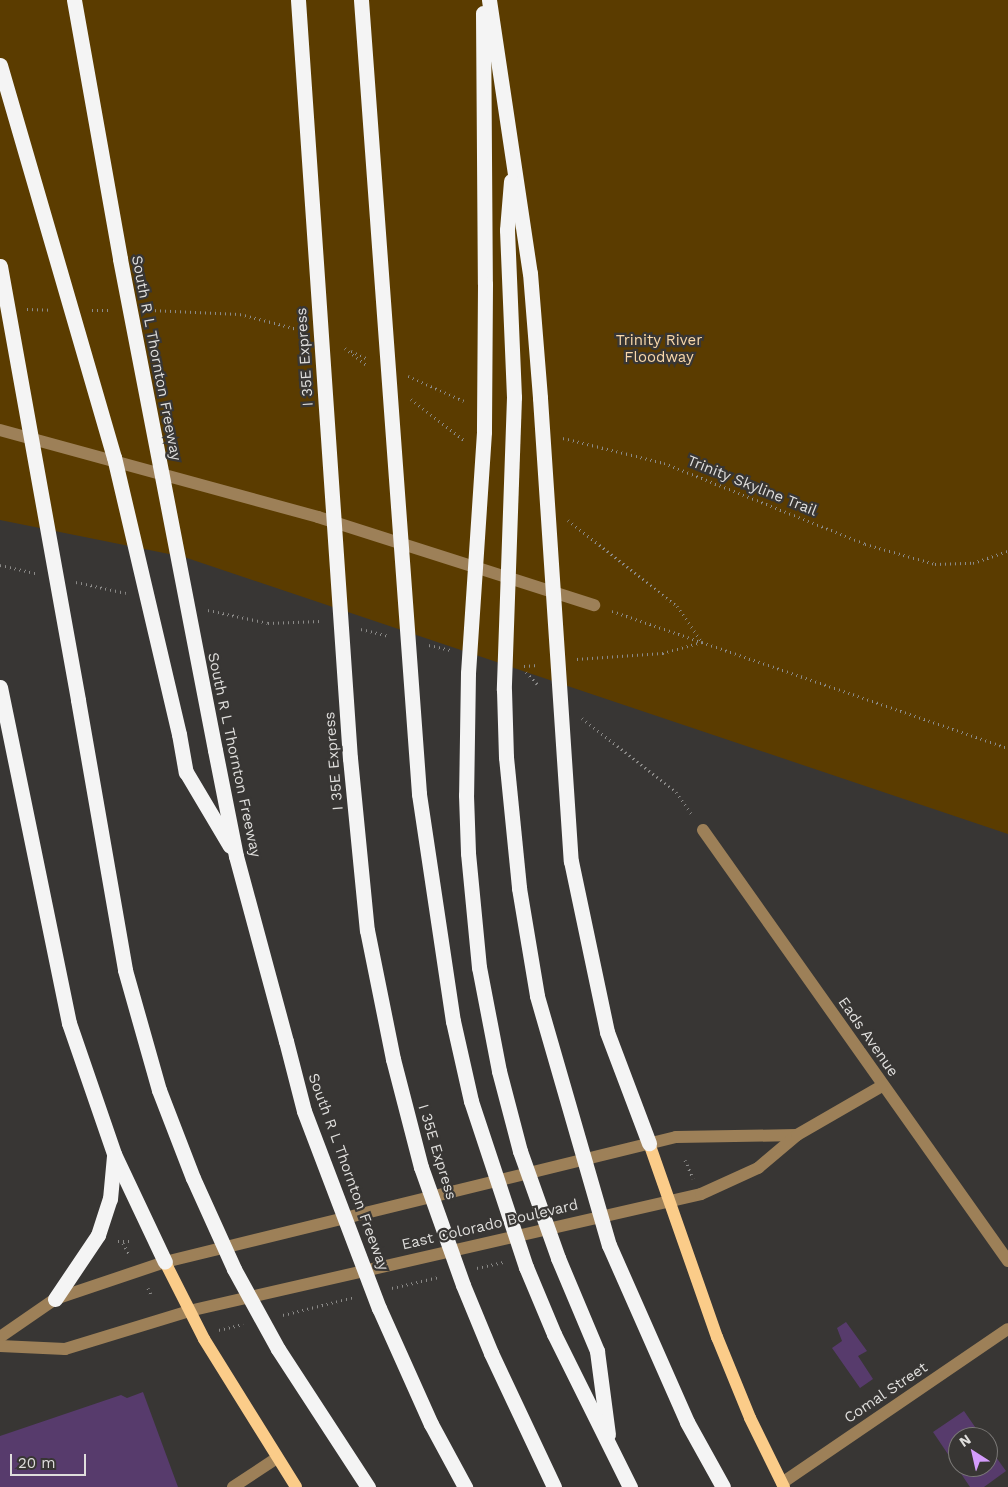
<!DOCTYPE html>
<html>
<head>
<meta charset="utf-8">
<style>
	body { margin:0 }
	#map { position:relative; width:1008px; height:1487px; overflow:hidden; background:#383634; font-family:"Work Sans",sans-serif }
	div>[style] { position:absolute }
	.green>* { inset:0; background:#5b3c00 }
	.building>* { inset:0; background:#573b6c }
	.path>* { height:3px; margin-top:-1.5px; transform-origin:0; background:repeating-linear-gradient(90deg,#8b8a88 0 1px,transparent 0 5px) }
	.minor>* { height:12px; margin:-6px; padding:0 6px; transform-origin:6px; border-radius:6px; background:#9d8058 }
	.major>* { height:12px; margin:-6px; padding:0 6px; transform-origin:6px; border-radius:6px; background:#fbcc89 }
	.highway>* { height:15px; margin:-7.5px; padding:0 7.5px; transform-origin:7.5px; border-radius:7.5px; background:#f4f4f4 }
	.highway-bridge>* { height:15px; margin:-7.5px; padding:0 7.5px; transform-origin:7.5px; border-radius:7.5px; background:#f4f4f4 }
	span { translate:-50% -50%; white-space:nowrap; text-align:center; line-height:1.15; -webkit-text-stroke:4.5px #383634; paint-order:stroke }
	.park-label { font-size:15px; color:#f9d8ab }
	.street-label { font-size:15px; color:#dfdedc }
	.north { position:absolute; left:948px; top:1427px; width:50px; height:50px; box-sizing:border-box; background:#383634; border:1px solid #7b7977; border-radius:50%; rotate:325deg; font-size:14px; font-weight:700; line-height:20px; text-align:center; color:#dfdedc }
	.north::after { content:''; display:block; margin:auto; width:18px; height:22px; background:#d49cfc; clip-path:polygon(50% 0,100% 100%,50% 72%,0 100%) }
	.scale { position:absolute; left:10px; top:1454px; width:76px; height:22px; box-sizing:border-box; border:2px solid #dfdedc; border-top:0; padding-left:6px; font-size:15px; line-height:18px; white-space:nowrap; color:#dfdedc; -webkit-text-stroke:4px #383634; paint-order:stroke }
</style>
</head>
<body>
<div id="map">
	<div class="green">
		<i style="clip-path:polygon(0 0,1008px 0,1008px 834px,184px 557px,0 520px)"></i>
	</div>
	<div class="building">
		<i style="clip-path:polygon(846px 1322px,867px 1351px,858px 1356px,873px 1379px,860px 1388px,832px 1348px,842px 1341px,837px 1328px)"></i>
		<i style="clip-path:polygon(143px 1392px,178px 1487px,0 1487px,0 1436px,121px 1395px,127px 1398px)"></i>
		<i style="clip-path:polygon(964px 1411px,982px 1437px,958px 1437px,958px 1467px,988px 1467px,988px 1446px,1006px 1471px,984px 1487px,970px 1487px,933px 1432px)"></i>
	</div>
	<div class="path">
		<i style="left:27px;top:309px;width:24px;rotate:2deg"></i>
		<i style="left:92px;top:310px;width:19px"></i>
		<i style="left:150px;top:310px;width:90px;rotate:2.5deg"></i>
		<i style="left:240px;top:314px;width:63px;rotate:14.7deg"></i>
		<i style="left:345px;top:348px;width:28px;rotate:38deg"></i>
		<i style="left:351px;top:351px;width:19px;rotate:25deg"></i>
		<i style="left:408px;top:376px;width:61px;rotate:24.1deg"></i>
		<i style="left:411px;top:399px;width:67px;rotate:37.7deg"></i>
		<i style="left:563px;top:438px;width:104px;rotate:13.9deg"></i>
		<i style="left:664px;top:463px;width:217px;rotate:21.9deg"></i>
		<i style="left:865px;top:544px;width:73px;rotate:15.9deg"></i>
		<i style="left:935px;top:564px;width:38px;rotate:-2deg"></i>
		<i style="left:973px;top:563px;width:37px;rotate:-19deg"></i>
		<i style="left:568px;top:520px;width:139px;rotate:38.3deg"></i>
		<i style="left:677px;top:606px;width:44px;rotate:55.2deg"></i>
		<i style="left:702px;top:642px;width:41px;rotate:164.2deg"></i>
		<i style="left:663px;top:653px;width:87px;rotate:176.1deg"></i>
		<i style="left:0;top:565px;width:37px;rotate:13deg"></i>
		<i style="left:76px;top:582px;width:51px;rotate:12.4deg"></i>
		<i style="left:208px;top:610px;width:61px;rotate:12.2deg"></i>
		<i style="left:268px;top:623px;width:53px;rotate:-2.2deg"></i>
		<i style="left:612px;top:611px;width:419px;rotate:19.1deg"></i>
		<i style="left:361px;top:629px;width:29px;rotate:14deg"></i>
		<i style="left:429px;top:645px;width:22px;rotate:13deg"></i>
		<i style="left:524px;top:666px;width:14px;rotate:-4deg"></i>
		<i style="left:526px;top:672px;width:19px;rotate:47deg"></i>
		<i style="left:582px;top:718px;width:120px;rotate:38.2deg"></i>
		<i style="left:676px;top:792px;width:29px;rotate:55deg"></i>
		<i style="left:685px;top:1160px;width:20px;rotate:66deg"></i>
		<i style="left:118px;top:1241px;width:15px"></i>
		<i style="left:123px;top:1243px;width:13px;rotate:61deg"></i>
		<i style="left:477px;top:1268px;width:27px;rotate:-13deg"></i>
		<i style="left:148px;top:1288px;width:8px;rotate:67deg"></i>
		<i style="left:392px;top:1288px;width:48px;rotate:-13.2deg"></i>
		<i style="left:283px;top:1315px;width:73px;rotate:-14.2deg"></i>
		<i style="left:219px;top:1330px;width:25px;rotate:-14deg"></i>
	</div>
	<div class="minor">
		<i style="left:0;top:430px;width:330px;rotate:15.3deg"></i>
		<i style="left:318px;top:517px;width:290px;rotate:17.7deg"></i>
		<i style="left:703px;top:830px;width:528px;rotate:54.71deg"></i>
		<i style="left:0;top:1337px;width:67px;rotate:-34.6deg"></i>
		<i style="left:55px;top:1299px;width:116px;rotate:-18.6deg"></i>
		<i style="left:165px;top:1262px;width:526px;rotate:-13.75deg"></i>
		<i style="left:676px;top:1137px;width:121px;rotate:-0.9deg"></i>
		<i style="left:0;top:1346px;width:65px;rotate:2.6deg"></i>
		<i style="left:65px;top:1349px;width:130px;rotate:-17deg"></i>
		<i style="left:189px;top:1311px;width:525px;rotate:-12.87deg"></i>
		<i style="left:701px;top:1194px;width:63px;rotate:-24.5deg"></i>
		<i style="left:758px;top:1168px;width:51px;rotate:-40.2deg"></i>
		<i style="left:797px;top:1135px;width:98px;rotate:-30deg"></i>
		<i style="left:782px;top:1483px;width:273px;rotate:-34.3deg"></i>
		<i style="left:233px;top:1487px;width:53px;rotate:-33.4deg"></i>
	</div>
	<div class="major">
		<i style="left:649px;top:1143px;width:206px;rotate:70.7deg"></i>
		<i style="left:717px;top:1337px;width:87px;rotate:67.8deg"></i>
		<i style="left:750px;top:1418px;width:77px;rotate:63.8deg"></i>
		<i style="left:165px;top:1262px;width:86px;rotate:63.1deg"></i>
		<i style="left:204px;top:1339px;width:174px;rotate:58.1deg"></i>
	</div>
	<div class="highway">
		<i style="left:489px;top:0;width:276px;rotate:81.5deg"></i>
		<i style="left:530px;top:273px;width:125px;rotate:85.4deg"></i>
		<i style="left:483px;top:13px;width:271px;rotate:89.6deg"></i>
		<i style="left:511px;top:181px;width:49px;rotate:94.7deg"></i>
		<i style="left:507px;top:230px;width:167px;rotate:87.6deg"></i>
		<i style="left:0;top:687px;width:343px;rotate:78.4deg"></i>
		<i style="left:69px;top:1023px;width:139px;rotate:71deg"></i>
		<i style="left:114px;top:1154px;width:119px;rotate:64.7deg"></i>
		<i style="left:78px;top:700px;width:274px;rotate:80.1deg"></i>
		<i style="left:125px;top:970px;width:125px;rotate:74.2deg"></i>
		<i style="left:179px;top:734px;width:39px;rotate:80deg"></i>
		<i style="left:186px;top:772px;width:86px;rotate:59.3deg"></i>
		<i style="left:215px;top:750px;width:108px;rotate:78.8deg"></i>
		<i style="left:236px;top:856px;width:192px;rotate:74.9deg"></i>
		<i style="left:571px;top:861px;width:175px;rotate:78.1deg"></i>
		<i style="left:607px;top:1032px;width:119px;rotate:69.3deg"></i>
		<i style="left:609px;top:1245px;width:193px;rotate:66.2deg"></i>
		<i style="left:687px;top:1422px;width:74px;rotate:61deg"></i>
		<i style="left:558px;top:1258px;width:101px;rotate:67.2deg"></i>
		<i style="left:597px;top:1351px;width:84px;rotate:82.5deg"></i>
		<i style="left:526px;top:1267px;width:73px;rotate:67.3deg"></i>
		<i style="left:554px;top:1334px;width:171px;rotate:63.6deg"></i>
		<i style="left:463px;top:1285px;width:74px;rotate:67.6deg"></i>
		<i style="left:491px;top:1353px;width:148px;rotate:64.8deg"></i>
		<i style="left:55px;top:1299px;width:77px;rotate:-56.1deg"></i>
		<i style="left:98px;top:1235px;width:38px;rotate:-72deg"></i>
		<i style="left:110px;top:1199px;width:43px;rotate:-84.7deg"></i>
		<i style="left:379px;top:1308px;width:127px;rotate:65.9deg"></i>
		<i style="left:431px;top:1424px;width:72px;rotate:61.6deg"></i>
		<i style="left:278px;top:1349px;width:165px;rotate:56.9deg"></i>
	</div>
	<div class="highway-bridge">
		<i style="left:74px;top:0;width:263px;rotate:79.9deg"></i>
		<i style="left:120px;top:259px;width:500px;rotate:79.05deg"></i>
		<i style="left:298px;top:0;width:760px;rotate:86.08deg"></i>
		<i style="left:350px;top:758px;width:173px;rotate:84.4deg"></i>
		<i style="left:367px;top:930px;width:132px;rotate:78.6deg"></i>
		<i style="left:393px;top:1059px;width:112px;rotate:75.5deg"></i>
		<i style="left:421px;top:1167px;width:125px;rotate:70.4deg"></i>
		<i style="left:361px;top:0;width:796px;rotate:85.82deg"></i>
		<i style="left:419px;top:794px;width:230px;rotate:81.5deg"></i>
		<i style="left:453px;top:1021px;width:82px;rotate:77.3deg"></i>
		<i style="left:471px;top:1101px;width:175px;rotate:71.7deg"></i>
		<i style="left:0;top:65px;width:408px;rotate:73.8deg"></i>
		<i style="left:114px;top:457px;width:285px;rotate:76.8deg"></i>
		<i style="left:0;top:266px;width:441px;rotate:79.8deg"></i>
		<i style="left:485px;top:284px;width:148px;rotate:90.4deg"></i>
		<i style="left:484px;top:432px;width:242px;rotate:93.8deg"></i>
		<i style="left:468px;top:673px;width:122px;rotate:90.9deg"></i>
		<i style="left:466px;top:795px;width:58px;rotate:88deg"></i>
		<i style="left:468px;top:853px;width:115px;rotate:84.5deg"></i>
		<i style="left:479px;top:967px;width:106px;rotate:79.1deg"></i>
		<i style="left:499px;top:1071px;width:83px;rotate:75.3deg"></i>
		<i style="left:520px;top:1151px;width:114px;rotate:70.4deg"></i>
		<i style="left:514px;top:397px;width:293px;rotate:92deg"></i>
		<i style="left:504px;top:690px;width:67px;rotate:88.3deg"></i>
		<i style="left:506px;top:757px;width:132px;rotate:84.3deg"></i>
		<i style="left:519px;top:888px;width:109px;rotate:80.5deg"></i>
		<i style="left:537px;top:996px;width:259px;rotate:73.9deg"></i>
		<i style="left:540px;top:398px;width:464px;rotate:86.2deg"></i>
		<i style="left:286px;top:1041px;width:72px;rotate:75.6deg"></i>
		<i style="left:304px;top:1111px;width:211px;rotate:69.2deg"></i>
		<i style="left:159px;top:1090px;width:94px;rotate:68.9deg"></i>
		<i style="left:193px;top:1178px;width:100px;rotate:65.7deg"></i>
		<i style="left:234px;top:1269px;width:91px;rotate:61.2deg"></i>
	</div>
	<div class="park-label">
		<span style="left:659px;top:349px">Trinity River<br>Floodway</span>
	</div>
	<div class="street-label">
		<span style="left:305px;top:357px;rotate:-94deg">I 35E Express</span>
		<span style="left:156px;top:358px;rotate:79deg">South R L Thornton Freeway</span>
		<span style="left:752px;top:486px;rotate:22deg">Trinity Skyline Trail</span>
		<span style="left:234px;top:755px;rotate:78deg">South R L Thornton Freeway</span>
		<span style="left:334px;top:761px;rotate:-95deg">I 35E Express</span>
		<span style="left:868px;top:1037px;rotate:55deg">Eads Avenue</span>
		<span style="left:437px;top:1152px;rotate:73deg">I 35E Express</span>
		<span style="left:348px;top:1172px;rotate:70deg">South R L Thornton Freeway</span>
		<span style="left:490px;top:1225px;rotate:-13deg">East Colorado Boulevard</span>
		<span style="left:886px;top:1393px;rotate:-34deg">Comal Street</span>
	</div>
	<div class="north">N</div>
	<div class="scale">20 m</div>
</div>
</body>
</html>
